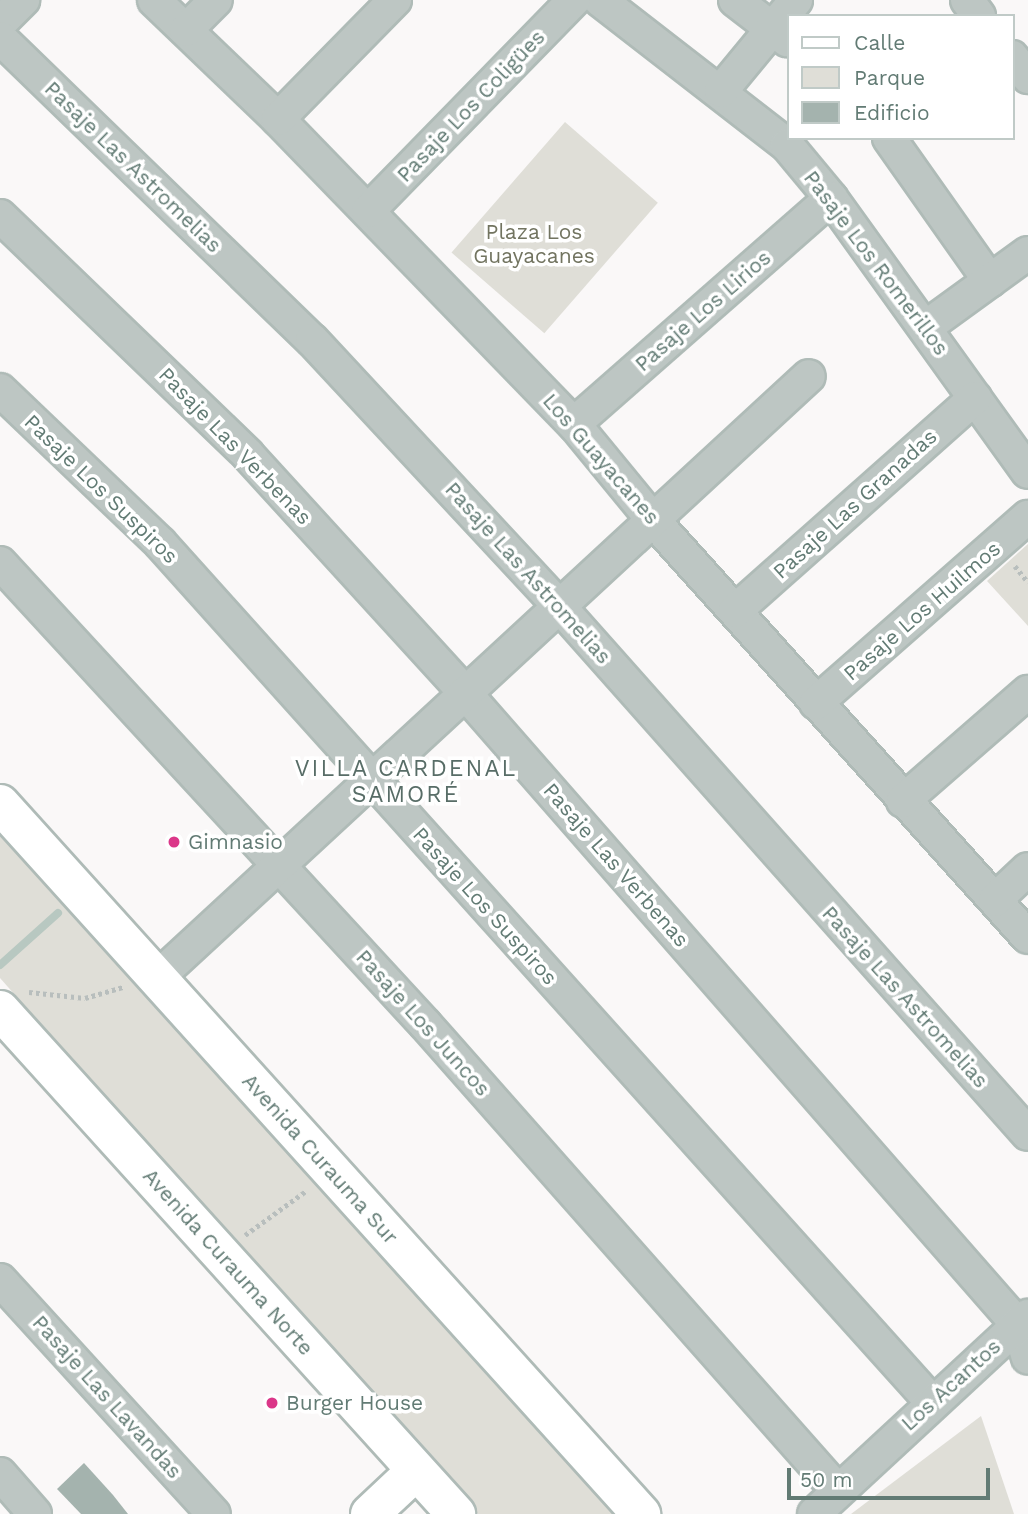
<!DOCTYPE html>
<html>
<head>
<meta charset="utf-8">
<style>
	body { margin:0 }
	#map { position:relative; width:1028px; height:1514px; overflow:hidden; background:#faf8f8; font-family:"Work Sans",sans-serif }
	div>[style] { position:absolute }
	.green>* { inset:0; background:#dfded7; transform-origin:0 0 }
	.stream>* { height:8px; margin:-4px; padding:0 4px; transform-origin:4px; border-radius:4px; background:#b8c8c1 }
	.building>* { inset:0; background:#a4b3ae }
	.path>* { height:4.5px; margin-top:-2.25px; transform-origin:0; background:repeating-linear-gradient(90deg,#b8bebd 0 3.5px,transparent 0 7px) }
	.roads { filter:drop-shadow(2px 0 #afbbb7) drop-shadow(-2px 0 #afbbb7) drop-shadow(0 2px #afbbb7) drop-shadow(0 -2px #afbbb7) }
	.street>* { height:32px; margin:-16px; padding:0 16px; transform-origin:16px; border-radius:16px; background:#bdc6c3 }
	.secondary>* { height:38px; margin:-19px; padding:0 19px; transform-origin:19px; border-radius:19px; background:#fff }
	.dots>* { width:19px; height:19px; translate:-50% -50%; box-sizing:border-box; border:4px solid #fff; border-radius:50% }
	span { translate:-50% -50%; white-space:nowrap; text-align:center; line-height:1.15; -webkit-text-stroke:7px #fff; paint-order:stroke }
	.street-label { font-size:21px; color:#627b74 }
	.park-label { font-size:21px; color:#727460 }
	.poi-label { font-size:21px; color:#627b74 }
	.left { translate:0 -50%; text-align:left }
	.neighbourhood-label { font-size:23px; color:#586d67; letter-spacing:2px }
	.legend { position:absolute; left:787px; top:14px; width:228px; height:126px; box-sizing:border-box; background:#fff; border:2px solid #c0cac7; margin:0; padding:9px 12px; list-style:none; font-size:21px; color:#627b74 }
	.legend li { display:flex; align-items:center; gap:14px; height:35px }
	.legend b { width:35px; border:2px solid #c0cac7 }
	.scale { position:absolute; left:787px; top:1468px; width:203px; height:32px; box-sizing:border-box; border:4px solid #627b74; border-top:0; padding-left:9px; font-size:21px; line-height:24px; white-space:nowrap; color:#627b74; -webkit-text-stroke:5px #fff; paint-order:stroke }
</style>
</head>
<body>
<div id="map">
	<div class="green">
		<i style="left:565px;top:122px;width:123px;height:173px;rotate:41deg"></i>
		<i style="clip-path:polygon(1028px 544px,1028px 626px,987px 581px)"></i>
		<i style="clip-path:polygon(0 827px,622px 1514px,478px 1514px,374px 1400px,0 978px)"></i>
		<i style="clip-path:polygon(981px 1416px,1014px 1514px,851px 1514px)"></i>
	</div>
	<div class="stream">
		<i style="left:0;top:965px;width:78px;rotate:-41.9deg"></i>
	</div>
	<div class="building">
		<i style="clip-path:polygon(84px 1463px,113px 1495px,128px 1514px,81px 1514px,57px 1489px)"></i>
	</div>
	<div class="path">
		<i style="left:1015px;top:566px;width:21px;rotate:51deg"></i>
		<i style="left:29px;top:992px;width:56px;rotate:6.1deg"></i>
		<i style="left:85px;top:998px;width:40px;rotate:-16deg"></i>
		<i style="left:245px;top:1235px;width:75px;rotate:-35.8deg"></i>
	</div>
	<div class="roads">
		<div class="street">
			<i style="left:154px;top:0;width:172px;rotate:43.8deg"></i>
			<i style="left:278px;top:119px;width:425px;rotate:45.9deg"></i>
			<i style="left:574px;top:424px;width:123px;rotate:50.6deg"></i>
			<i style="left:652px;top:519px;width:562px;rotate:48.03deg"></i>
			<i style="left:600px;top:0;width:237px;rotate:37.8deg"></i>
			<i style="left:787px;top:145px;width:69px;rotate:50.3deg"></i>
			<i style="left:831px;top:198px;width:337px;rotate:54.3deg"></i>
			<i style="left:735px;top:0;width:66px;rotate:37.6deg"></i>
			<i style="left:967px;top:0;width:20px;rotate:53deg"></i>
			<i style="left:0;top:23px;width:33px;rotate:-45deg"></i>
			<i style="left:186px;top:30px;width:42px;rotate:-45deg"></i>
			<i style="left:0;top:38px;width:434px;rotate:44.1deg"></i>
			<i style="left:312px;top:340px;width:363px;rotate:47.1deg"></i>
			<i style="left:559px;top:606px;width:706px;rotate:48.39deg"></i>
			<i style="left:1012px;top:57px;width:26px;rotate:51deg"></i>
			<i style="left:721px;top:91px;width:118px;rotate:-50.5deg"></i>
			<i style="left:278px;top:119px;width:167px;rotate:-45.5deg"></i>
			<i style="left:889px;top:138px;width:175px;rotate:54.8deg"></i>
			<i style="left:368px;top:211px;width:295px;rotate:-45.7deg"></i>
			<i style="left:0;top:216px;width:344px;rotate:43.9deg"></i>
			<i style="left:248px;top:455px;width:322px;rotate:47.6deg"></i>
			<i style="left:465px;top:693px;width:840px;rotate:48.81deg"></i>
			<i style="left:1018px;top:1325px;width:34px;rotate:73deg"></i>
			<i style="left:926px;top:327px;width:126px;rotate:-36deg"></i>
			<i style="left:0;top:390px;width:221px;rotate:43.7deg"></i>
			<i style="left:160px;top:543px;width:1154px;rotate:48.06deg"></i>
			<i style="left:574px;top:424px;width:342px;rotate:-41.3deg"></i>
			<i style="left:0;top:563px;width:627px;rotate:47.33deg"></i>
			<i style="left:425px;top:1024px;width:623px;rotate:48.51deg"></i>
			<i style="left:735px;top:611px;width:321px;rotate:-41.6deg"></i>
			<i style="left:816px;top:703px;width:282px;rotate:-41.3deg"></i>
			<i style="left:903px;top:801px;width:166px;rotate:-41.1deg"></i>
			<i style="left:995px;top:900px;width:45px;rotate:-43.2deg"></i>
			<i style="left:157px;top:978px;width:887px;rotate:-42.72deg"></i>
			<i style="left:0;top:1280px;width:317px;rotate:47.6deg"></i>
			<i style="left:0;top:1474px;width:53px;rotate:48.8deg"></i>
			<i style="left:814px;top:1514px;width:292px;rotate:-42.8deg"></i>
		</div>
		<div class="secondary">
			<i style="left:0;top:804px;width:957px;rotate:47.92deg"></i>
			<i style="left:0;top:1010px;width:680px;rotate:47.86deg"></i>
			<i style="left:370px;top:1514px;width:63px;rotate:-43.1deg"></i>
		</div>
	</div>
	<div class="dots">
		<i style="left:174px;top:842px;background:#db3789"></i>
		<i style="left:272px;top:1403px;background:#db3789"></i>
	</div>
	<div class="street-label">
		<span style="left:471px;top:106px;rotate:-46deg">Pasaje Los Coligües</span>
		<span style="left:133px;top:167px;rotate:44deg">Pasaje Las Astromelias</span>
		<span style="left:876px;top:263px;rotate:53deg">Pasaje Los Romerillos</span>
		<span style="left:703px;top:311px;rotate:-41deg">Pasaje Los Lirios</span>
		<span style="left:235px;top:446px;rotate:46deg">Pasaje Las Verbenas</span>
		<span style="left:601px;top:459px;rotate:49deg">Los Guayacanes</span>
		<span style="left:101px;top:489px;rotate:44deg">Pasaje Los Suspiros</span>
		<span style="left:855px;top:504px;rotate:-42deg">Pasaje Las Granadas</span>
		<span style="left:528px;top:573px;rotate:48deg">Pasaje Las Astromelias</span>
		<span style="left:922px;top:611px;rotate:-41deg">Pasaje Los Huilmos</span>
		<span style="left:616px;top:865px;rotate:49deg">Pasaje Las Verbenas</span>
		<span style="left:485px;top:906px;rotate:48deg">Pasaje Los Suspiros</span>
		<span style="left:905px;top:997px;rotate:48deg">Pasaje Las Astromelias</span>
		<span style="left:423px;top:1023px;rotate:48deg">Pasaje Los Juncos</span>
		<span style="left:320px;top:1159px;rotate:48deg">Avenida Curauma Sur</span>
		<span style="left:228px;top:1262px;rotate:48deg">Avenida Curauma Norte</span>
		<span style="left:951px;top:1385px;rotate:-42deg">Los Acantos</span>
		<span style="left:107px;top:1397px;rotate:48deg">Pasaje Las Lavandas</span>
	</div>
	<div class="park-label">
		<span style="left:534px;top:244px">Plaza Los<br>Guayacanes</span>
	</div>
	<div class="poi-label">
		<span class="left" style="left:188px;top:842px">Gimnasio</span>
		<span class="left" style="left:286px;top:1403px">Burger House</span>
	</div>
	<div class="neighbourhood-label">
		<span style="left:406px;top:782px">VILLA CARDENAL<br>SAMORÉ</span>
	</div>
	<ul class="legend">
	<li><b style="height:9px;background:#fff"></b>Calle</li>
	<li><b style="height:19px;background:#dfded7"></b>Parque</li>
	<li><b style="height:19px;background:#a4b3ae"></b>Edificio</li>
	</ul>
	<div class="scale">50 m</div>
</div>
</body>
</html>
